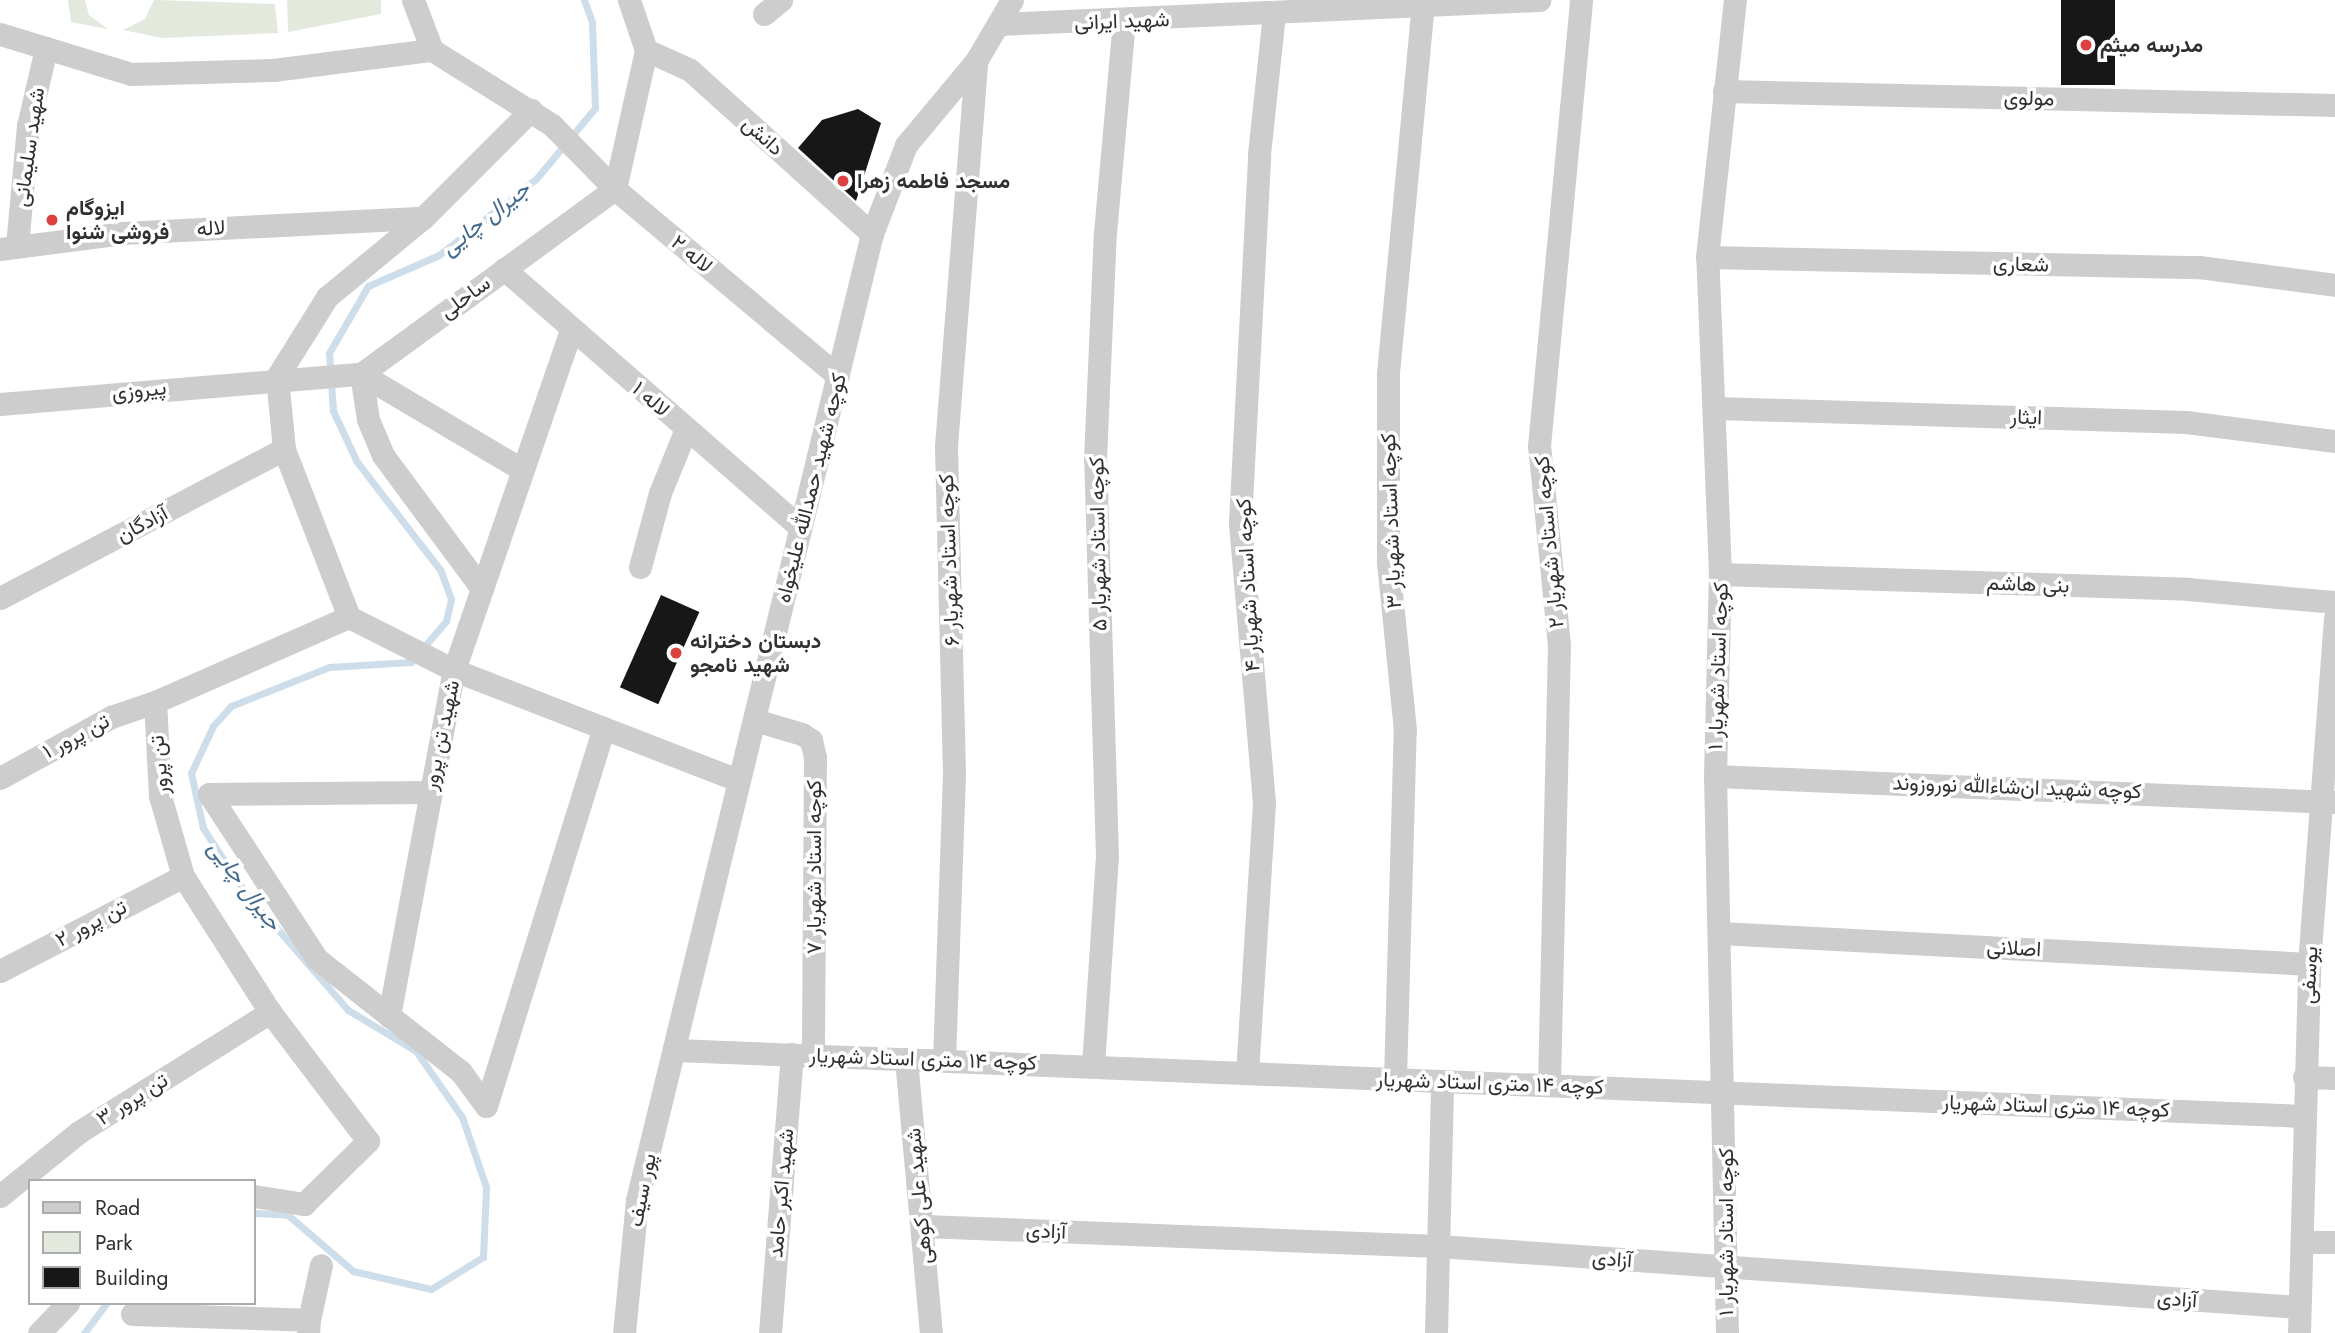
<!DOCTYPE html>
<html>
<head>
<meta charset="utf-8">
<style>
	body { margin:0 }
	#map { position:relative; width:2335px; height:1333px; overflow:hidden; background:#fff; font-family:Jost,Vazirmatn,sans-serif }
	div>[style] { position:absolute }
	.green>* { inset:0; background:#e3e9dd }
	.stream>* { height:7px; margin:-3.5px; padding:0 3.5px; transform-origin:3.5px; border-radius:3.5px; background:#ceddea }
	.building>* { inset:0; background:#171717; transform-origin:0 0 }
	.street>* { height:23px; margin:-11.5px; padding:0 11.5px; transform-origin:11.5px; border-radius:11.5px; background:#cdcdcd }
	.dots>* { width:19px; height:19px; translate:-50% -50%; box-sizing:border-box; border:4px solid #fff; border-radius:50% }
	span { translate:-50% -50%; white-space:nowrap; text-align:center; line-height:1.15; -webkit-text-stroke:7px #fff; paint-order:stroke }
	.street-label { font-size:21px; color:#303030 }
	.poi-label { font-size:21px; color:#303030; font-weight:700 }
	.left { translate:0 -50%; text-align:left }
	.water-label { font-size:23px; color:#436b8e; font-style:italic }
	.legend { position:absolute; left:28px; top:1179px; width:228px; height:126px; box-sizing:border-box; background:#fff; border:2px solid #acacac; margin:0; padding:9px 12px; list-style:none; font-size:21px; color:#303030 }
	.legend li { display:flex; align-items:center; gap:14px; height:35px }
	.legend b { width:35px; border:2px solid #acacac }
</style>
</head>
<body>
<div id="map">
	<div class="green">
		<i style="clip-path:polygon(68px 0,85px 0,89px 15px,108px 29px,71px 22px)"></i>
		<i style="clip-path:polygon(154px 0,275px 4px,278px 33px,162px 38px,123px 30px,145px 19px)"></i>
		<i style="clip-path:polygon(287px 0,381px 0,381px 14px,288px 32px)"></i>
	</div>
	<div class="stream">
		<i style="left:254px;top:1213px;width:34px;rotate:3deg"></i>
		<i style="left:288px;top:1215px;width:86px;rotate:40.7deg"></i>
		<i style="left:353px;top:1271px;width:80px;rotate:13deg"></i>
		<i style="left:431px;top:1289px;width:61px;rotate:-31.6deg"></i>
		<i style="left:483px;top:1257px;width:70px;rotate:-87.5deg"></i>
		<i style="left:486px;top:1187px;width:74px;rotate:-108.9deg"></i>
		<i style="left:462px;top:1117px;width:80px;rotate:-124.9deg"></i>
		<i style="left:416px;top:1051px;width:79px;rotate:-148.9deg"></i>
		<i style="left:348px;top:1010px;width:162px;rotate:-131deg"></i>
		<i style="left:242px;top:888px;width:72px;rotate:-123deg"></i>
		<i style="left:203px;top:828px;width:56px;rotate:-102.3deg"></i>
		<i style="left:191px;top:773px;width:52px;rotate:-64.9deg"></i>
		<i style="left:213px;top:726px;width:27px;rotate:-48deg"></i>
		<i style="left:231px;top:706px;width:105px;rotate:-21.7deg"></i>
		<i style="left:329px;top:667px;width:82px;rotate:-3.5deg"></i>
		<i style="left:411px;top:662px;width:54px;rotate:-49.5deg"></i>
		<i style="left:446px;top:621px;width:23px;rotate:-77deg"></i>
		<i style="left:451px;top:599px;width:30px;rotate:-110deg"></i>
		<i style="left:441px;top:571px;width:138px;rotate:-127.6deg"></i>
		<i style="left:357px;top:462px;width:56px;rotate:-115.2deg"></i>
		<i style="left:333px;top:411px;width:58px;rotate:-93.9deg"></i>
		<i style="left:329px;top:353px;width:78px;rotate:-59.8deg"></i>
		<i style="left:368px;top:286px;width:77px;rotate:-23.6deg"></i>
		<i style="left:439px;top:255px;width:123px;rotate:-38.1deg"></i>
		<i style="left:536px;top:179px;width:92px;rotate:-50.3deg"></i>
		<i style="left:595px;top:108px;width:86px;rotate:-92deg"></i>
		<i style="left:592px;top:22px;width:23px;rotate:-110deg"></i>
		<i style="left:84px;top:1333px;width:38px;rotate:-53deg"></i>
	</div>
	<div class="building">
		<i style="left:2061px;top:0;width:54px;height:85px"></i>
		<i style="clip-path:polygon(858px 109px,881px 123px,856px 201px,798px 148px,822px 120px)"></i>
		<i style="left:661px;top:595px;width:42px;height:101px;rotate:24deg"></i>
	</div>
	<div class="street">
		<i style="left:764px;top:14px;width:22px;rotate:-39deg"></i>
		<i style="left:998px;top:24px;width:542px;rotate:-2.54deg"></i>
		<i style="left:0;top:34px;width:137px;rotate:17deg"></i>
		<i style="left:131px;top:74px;width:142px;rotate:-1.6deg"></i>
		<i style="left:273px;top:70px;width:160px;rotate:-7.2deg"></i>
		<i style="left:432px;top:50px;width:53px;rotate:-110.8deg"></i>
		<i style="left:432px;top:50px;width:142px;rotate:32deg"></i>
		<i style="left:552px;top:125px;width:90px;rotate:45.5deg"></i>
		<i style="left:615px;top:189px;width:291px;rotate:40deg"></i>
		<i style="left:646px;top:50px;width:48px;rotate:24.4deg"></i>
		<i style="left:690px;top:70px;width:245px;rotate:42deg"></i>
		<i style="left:1724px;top:91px;width:611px;rotate:1.31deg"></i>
		<i style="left:17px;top:246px;width:121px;rotate:-84.8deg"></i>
		<i style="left:28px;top:126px;width:80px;rotate:-77deg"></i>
		<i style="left:0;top:249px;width:124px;rotate:-7.4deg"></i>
		<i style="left:123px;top:233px;width:300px;rotate:-2.9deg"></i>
		<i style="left:1707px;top:257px;width:492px;rotate:1.2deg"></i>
		<i style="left:2199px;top:267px;width:137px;rotate:7.5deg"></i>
		<i style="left:504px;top:269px;width:393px;rotate:41.1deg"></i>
		<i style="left:277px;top:377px;width:94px;rotate:-58deg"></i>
		<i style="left:327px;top:297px;width:124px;rotate:-39.5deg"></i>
		<i style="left:423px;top:218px;width:153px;rotate:-45deg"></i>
		<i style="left:0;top:404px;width:362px;rotate:-4.8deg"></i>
		<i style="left:361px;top:374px;width:188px;rotate:30.7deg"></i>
		<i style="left:1716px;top:408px;width:470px;rotate:1.7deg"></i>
		<i style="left:2186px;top:422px;width:150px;rotate:7.3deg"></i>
		<i style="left:640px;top:567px;width:77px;rotate:-74.9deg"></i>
		<i style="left:660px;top:493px;width:69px;rotate:-67.9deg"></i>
		<i style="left:1720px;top:574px;width:468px;rotate:1.8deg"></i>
		<i style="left:2188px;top:589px;width:148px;rotate:5.1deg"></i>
		<i style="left:482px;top:589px;width:167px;rotate:-126.5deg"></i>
		<i style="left:383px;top:455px;width:39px;rotate:-113deg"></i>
		<i style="left:368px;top:419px;width:46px;rotate:-98.8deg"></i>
		<i style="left:361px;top:374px;width:314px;rotate:-36.1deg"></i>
		<i style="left:615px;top:189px;width:142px;rotate:-77.4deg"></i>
		<i style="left:646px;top:50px;width:53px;rotate:-108.8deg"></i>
		<i style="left:0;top:598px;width:321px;rotate:-27.7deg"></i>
		<i style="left:349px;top:617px;width:118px;rotate:26.8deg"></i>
		<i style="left:454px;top:670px;width:360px;rotate:-71deg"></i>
		<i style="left:755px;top:720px;width:49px;rotate:16.6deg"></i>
		<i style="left:802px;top:734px;width:11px;rotate:34deg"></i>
		<i style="left:811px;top:740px;width:17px;rotate:77deg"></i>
		<i style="left:815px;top:757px;width:298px;rotate:90.4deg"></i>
		<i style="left:1715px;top:776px;width:620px;rotate:2.41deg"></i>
		<i style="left:0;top:778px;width:127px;rotate:-28.8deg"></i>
		<i style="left:111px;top:717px;width:46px;rotate:-18.8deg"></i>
		<i style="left:429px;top:792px;width:220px;rotate:179.5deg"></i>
		<i style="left:209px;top:794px;width:197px;rotate:56.8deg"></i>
		<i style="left:317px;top:959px;width:183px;rotate:38.1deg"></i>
		<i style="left:461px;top:1072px;width:42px;rotate:53.7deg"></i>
		<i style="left:1720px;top:933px;width:590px;rotate:3.01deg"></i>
		<i style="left:0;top:971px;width:206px;rotate:-27.4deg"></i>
		<i style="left:389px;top:1016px;width:352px;rotate:-79.4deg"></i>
		<i style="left:454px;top:670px;width:305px;rotate:21.2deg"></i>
		<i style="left:676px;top:1050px;width:1629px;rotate:2.32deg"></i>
		<i style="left:906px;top:1059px;width:275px;rotate:84.8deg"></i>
		<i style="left:944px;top:1060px;width:286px;rotate:-88deg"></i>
		<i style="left:954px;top:774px;width:328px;rotate:-91.4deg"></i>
		<i style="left:946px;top:446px;width:386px;rotate:-85.5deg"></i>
		<i style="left:1093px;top:1066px;width:209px;rotate:-86.2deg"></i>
		<i style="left:1107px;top:857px;width:398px;rotate:-91.7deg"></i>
		<i style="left:1095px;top:459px;width:226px;rotate:-87.5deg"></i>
		<i style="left:1105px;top:233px;width:213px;rotate:-84.9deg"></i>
		<i style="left:1247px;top:1073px;width:271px;rotate:-86.4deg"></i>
		<i style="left:1264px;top:803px;width:282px;rotate:-94.9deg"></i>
		<i style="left:1240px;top:522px;width:368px;rotate:-87deg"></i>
		<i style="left:1259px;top:154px;width:141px;rotate:-83.9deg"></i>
		<i style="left:2304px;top:1077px;width:31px;rotate:2deg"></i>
		<i style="left:1395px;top:1079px;width:349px;rotate:-88.4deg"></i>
		<i style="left:1405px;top:730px;width:169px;rotate:-95.8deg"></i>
		<i style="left:1388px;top:562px;width:189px;rotate:-90deg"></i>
		<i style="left:1388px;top:373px;width:369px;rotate:-84.6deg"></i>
		<i style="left:1549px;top:1085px;width:440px;rotate:-88.7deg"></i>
		<i style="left:1559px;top:645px;width:200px;rotate:-95.7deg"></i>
		<i style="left:1539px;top:446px;width:448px;rotate:-84.6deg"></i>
		<i style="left:486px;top:1106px;width:396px;rotate:-72.7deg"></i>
		<i style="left:0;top:1196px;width:102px;rotate:-39deg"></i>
		<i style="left:79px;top:1132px;width:226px;rotate:-32.1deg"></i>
		<i style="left:254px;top:1196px;width:51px;rotate:9.1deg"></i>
		<i style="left:304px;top:1204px;width:90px;rotate:-44.5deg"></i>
		<i style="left:368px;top:1141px;width:162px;rotate:-127.2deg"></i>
		<i style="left:270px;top:1012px;width:161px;rotate:-122.6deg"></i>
		<i style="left:183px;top:876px;width:83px;rotate:-106deg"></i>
		<i style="left:160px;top:796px;width:94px;rotate:-93deg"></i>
		<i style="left:155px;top:702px;width:212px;rotate:-23.7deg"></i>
		<i style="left:349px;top:617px;width:180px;rotate:-111.2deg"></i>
		<i style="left:284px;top:449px;width:72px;rotate:-95.6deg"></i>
		<i style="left:924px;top:1226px;width:515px;rotate:2.22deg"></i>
		<i style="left:1439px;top:1246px;width:862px;rotate:4.06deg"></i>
		<i style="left:2303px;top:1242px;width:32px"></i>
		<i style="left:132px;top:1314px;width:177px;rotate:1.9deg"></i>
		<i style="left:309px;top:1320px;width:13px;rotate:94deg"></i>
		<i style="left:309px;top:1320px;width:56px;rotate:-77.7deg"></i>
		<i style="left:39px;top:1333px;width:42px;rotate:-46deg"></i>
		<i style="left:624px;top:1333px;width:134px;rotate:-84.4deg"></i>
		<i style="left:637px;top:1200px;width:994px;rotate:-76.33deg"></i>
		<i style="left:872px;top:234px;width:95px;rotate:-69.1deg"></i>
		<i style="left:906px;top:145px;width:109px;rotate:-50.2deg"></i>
		<i style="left:976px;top:61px;width:71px;rotate:-59.5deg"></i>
		<i style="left:770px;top:1333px;width:280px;rotate:-85.5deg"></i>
		<i style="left:1436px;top:1333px;width:252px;rotate:-88.6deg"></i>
		<i style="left:1727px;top:1333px;width:557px;rotate:-91.23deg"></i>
		<i style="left:1715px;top:776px;width:202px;rotate:-88.6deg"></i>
		<i style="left:1720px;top:574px;width:317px;rotate:-92.3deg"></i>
		<i style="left:1707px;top:257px;width:259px;rotate:-83.8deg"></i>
		<i style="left:2299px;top:1333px;width:369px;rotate:-88.4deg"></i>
		<i style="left:2309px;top:964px;width:347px;rotate:-85.7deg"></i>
	</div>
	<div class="dots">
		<i style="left:2086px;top:45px;background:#da4140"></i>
		<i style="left:843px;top:181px;background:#da4140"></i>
		<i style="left:52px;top:220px;background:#da4140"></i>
		<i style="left:676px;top:653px;background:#da4140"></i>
	</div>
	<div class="street-label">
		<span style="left:1122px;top:21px;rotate:-2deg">شهید ایرانی</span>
		<span style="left:2029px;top:98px;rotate:1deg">مولوی</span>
		<span style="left:763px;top:136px;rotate:42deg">دانش</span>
		<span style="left:29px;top:147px;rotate:-82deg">شهید سلیمانی</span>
		<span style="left:211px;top:228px;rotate:-3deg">لاله</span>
		<span style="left:692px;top:254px;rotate:40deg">لاله ۲</span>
		<span style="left:2021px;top:264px;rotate:1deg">شعاری</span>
		<span style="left:465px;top:297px;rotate:-36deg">ساحلی</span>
		<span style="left:139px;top:390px;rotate:-6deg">پیروزی</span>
		<span style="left:651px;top:399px;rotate:41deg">لاله ۱</span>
		<span style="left:2026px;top:417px;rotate:2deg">ایثار</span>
		<span style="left:811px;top:488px;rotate:-76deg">کوچه شهید حمدالله علیخواه</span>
		<span style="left:1391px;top:521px;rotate:-92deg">کوچه استاد شهریار ۳</span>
		<span style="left:142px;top:524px;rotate:-28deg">آزادگان</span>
		<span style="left:1549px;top:542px;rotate:-95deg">کوچه استاد شهریار ۲</span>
		<span style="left:1098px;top:544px;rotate:-91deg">کوچه استاد شهریار ۵</span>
		<span style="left:949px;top:560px;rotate:-92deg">کوچه استاد شهریار ۶</span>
		<span style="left:2028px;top:584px;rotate:2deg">بنی هاشم</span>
		<span style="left:1248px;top:585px;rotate:-93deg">کوچه استاد شهریار ۴</span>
		<span style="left:1718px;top:666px;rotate:-88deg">کوچه استاد شهریار ۱</span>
		<span style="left:441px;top:735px;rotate:-78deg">شهید تن پرور</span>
		<span style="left:76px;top:736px;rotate:-28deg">تن پرور ۱</span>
		<span style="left:159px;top:765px;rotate:-95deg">تن پرور</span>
		<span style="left:2017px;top:787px;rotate:2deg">کوچه شهید ان‌شاءالله نوروزوند</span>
		<span style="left:814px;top:867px;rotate:-90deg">کوچه استاد شهریار ۷</span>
		<span style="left:91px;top:923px;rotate:-28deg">تن پرور ۲</span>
		<span style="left:2014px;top:948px;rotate:3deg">اصلانی</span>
		<span style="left:2309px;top:975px;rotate:-87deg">یوسفی</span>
		<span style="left:923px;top:1059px;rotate:2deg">کوچه ۱۴ متری استاد شهریار</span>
		<span style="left:1490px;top:1083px;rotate:2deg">کوچه ۱۴ متری استاد شهریار</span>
		<span style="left:132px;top:1099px;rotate:-32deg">تن پرور ۳</span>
		<span style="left:2056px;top:1106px;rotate:2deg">کوچه ۱۴ متری استاد شهریار</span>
		<span style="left:642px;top:1190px;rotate:-79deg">پور سیف</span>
		<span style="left:781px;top:1193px;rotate:-85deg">شهید اکبر حامد</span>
		<span style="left:919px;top:1196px;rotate:-95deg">شهید علی کوهی</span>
		<span style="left:1046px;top:1231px;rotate:2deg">آزادی</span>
		<span style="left:1726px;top:1232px;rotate:-90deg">کوچه استاد شهریار ۱</span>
		<span style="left:1612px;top:1259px;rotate:4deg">آزادی</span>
		<span style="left:2177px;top:1299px;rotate:4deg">آزادی</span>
	</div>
	<div class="poi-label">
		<span class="left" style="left:2100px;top:45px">مدرسه میثم</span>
		<span class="left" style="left:857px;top:181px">مسجد فاطمه زهرا</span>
		<span class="left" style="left:66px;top:220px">ایزوگام<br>فروشی شنوا</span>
		<span class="left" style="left:690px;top:653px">دبستان دخترانه<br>شهید نامجو</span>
	</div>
	<div class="water-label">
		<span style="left:485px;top:218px;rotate:-38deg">جیرال چایی</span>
		<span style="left:245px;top:885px;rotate:53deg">جیرال چایی</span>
	</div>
	<ul class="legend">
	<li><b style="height:9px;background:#cdcdcd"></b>Road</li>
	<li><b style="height:19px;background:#e3e9dd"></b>Park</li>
	<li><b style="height:19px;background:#171717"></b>Building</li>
	</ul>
</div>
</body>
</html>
